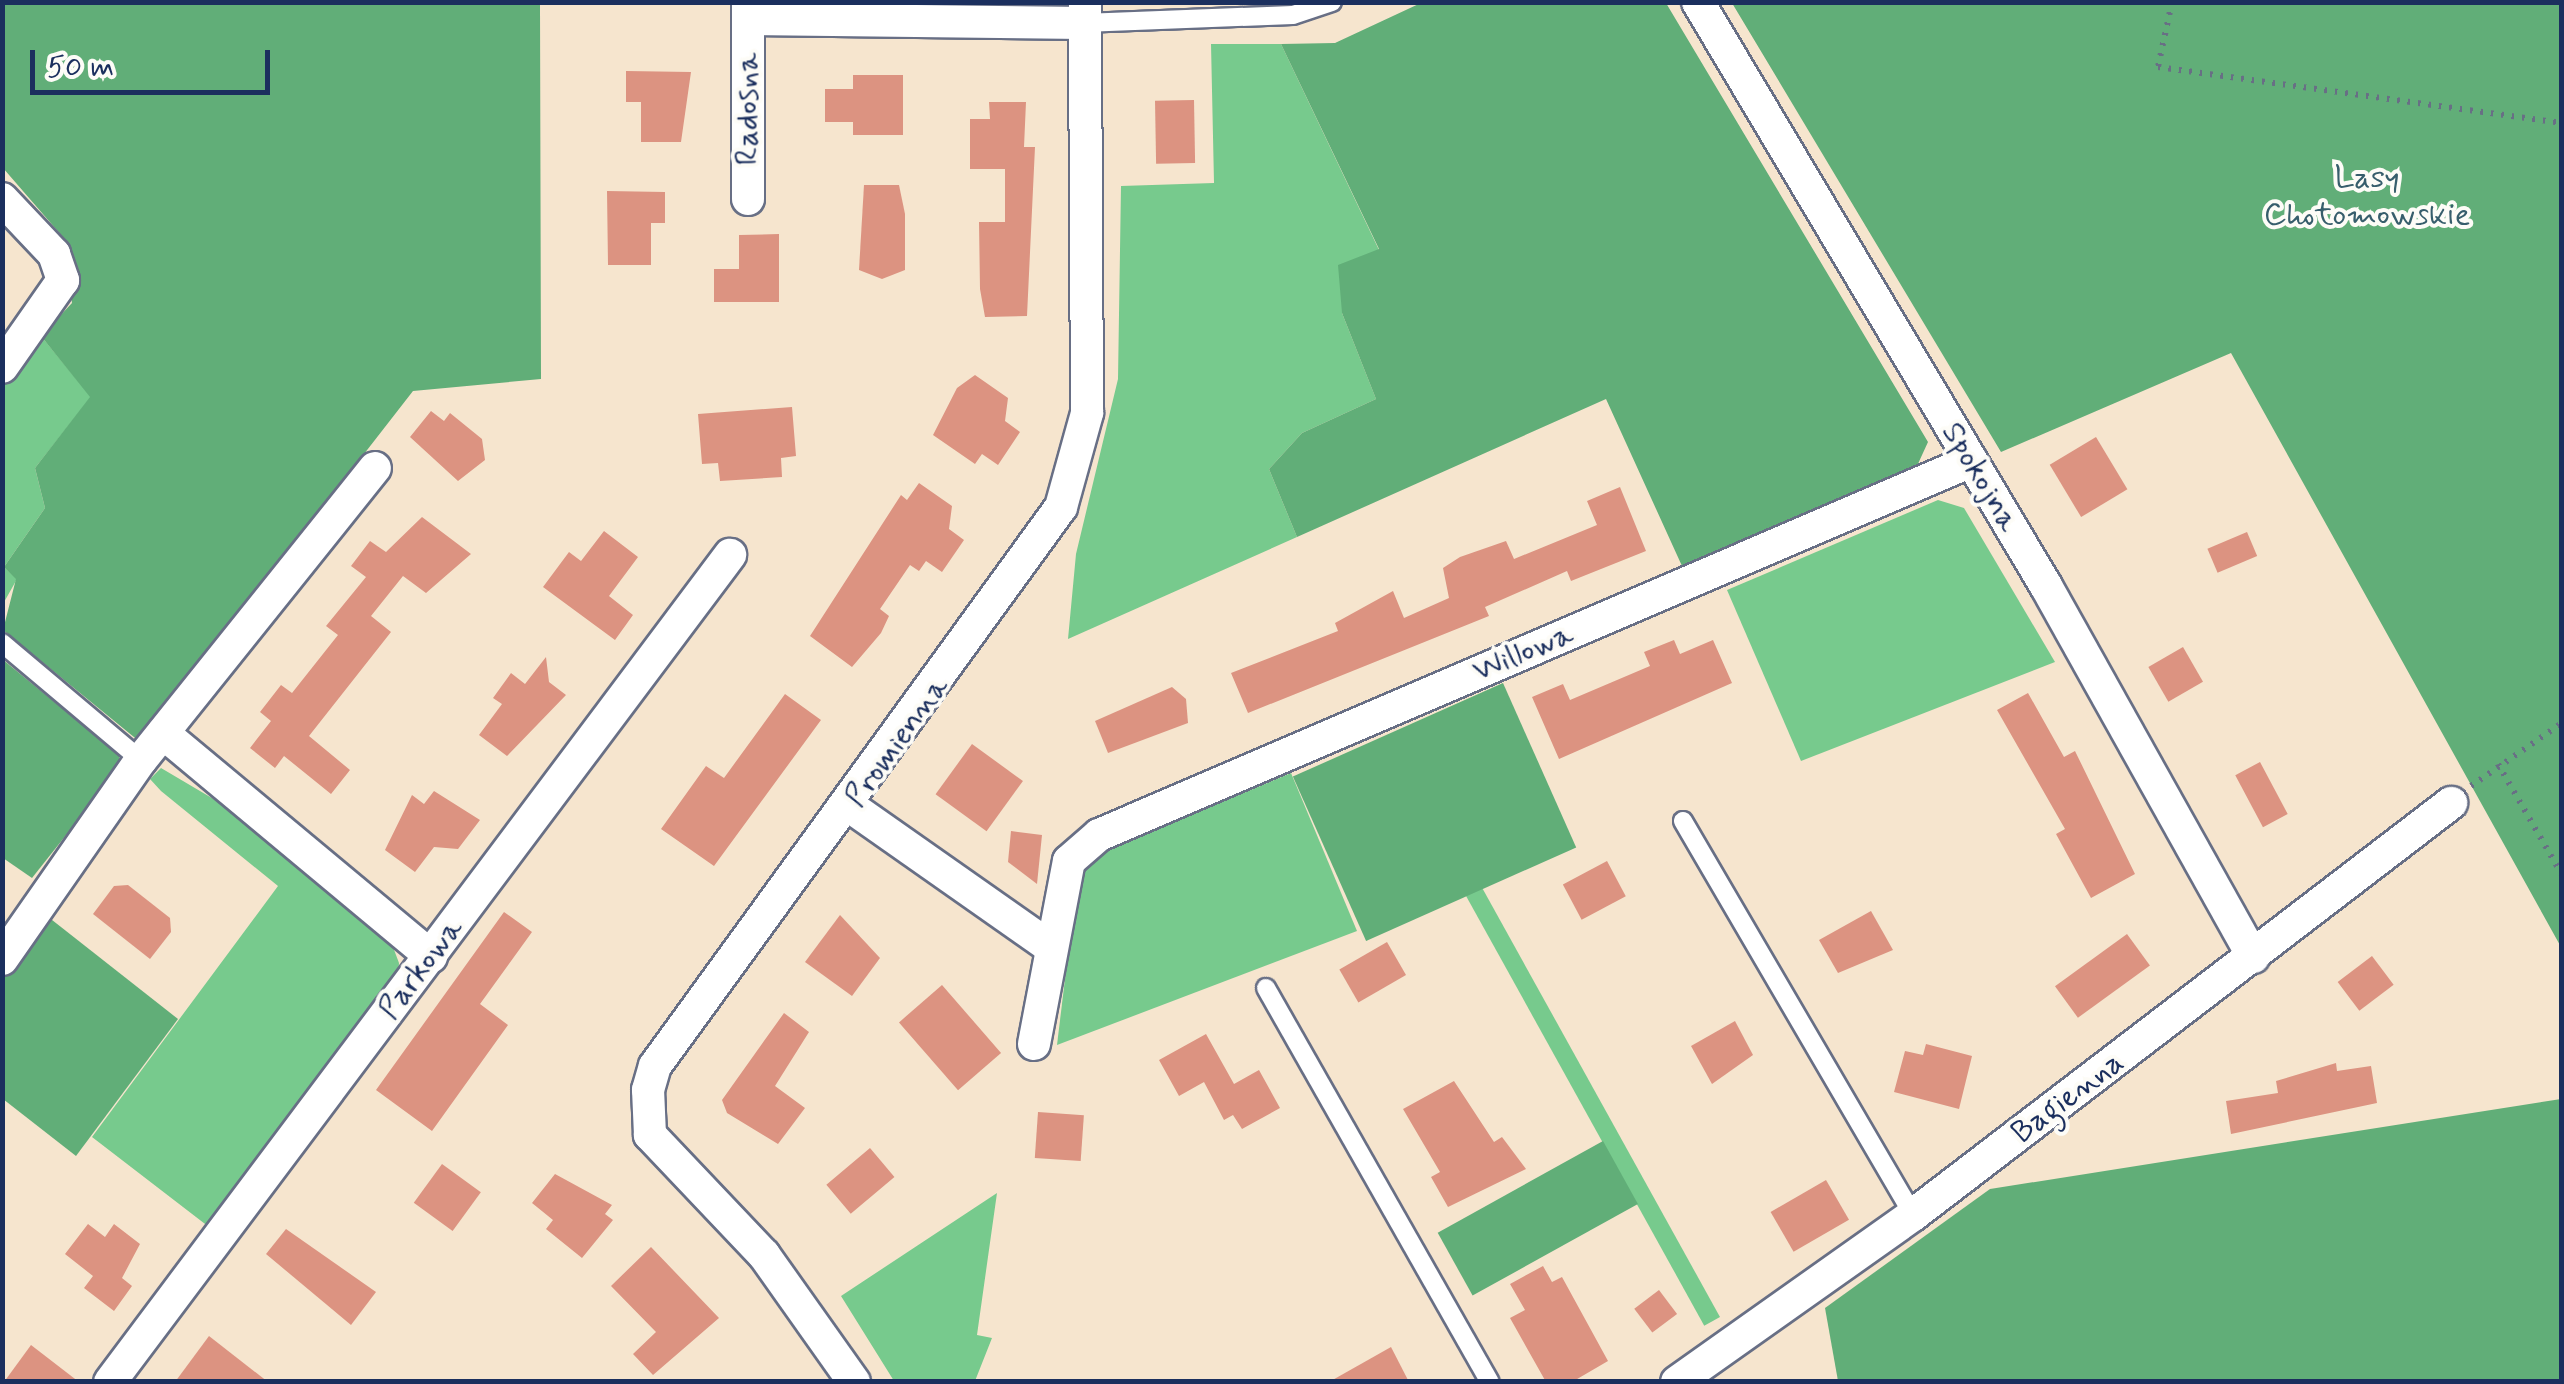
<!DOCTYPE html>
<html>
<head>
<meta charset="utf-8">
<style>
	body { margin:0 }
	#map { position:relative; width:2564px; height:1384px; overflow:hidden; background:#f6e5ce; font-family:Mynerve,sans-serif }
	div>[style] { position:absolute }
	.green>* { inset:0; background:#77ca8d; transform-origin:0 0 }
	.forest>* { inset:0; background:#61ae78; transform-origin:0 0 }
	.building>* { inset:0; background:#dc9381; transform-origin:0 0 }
	.path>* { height:6px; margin-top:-3px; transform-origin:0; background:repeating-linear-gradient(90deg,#686f85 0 2.5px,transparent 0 10.5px) }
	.roads { filter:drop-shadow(2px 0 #686f85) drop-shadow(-2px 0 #686f85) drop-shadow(0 2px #686f85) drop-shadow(0 -2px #686f85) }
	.lane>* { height:18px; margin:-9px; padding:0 9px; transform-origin:9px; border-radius:9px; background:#fff }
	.street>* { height:32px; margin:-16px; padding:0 16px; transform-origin:16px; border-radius:16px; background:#fff }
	span { translate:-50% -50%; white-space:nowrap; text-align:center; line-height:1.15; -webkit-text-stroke:8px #fdfcf7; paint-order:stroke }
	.street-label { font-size:32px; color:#1b2f5e }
	.park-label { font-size:32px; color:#375e6c }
	.frame { position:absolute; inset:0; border:5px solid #1b2f5e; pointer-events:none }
	.scale { position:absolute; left:30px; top:50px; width:240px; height:45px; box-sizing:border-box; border:5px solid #1b2f5e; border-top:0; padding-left:12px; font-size:30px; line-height:35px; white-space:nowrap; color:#1b2f5e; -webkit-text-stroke:8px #fdfcf7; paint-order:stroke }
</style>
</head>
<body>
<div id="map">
	<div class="green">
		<i style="clip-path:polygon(1211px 44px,1281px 44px,1379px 250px,1342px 313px,1376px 399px,1302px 433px,1269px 469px,1297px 537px,1068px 639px,1076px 554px,1118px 379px,1121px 186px,1214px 183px)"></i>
		<i style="clip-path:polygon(41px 336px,91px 397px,35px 468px,45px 508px,4px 567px,17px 579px,3px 604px,3px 384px)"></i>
		<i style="clip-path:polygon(1938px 500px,1964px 508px,2055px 662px,1801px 761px,1727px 590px)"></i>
		<i style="clip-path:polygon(161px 768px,244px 817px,390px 939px,399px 963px,398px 981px,209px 1227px,92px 1137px,278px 886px,161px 791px,150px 779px)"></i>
		<i style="clip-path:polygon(1291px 773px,1357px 931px,1057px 1045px,1078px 872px,1089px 858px)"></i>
		<i style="left:1480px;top:884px;width:495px;height:18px;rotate:61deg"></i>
		<i style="clip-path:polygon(997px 1193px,977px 1335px,992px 1338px,975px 1381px,894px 1381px,841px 1296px)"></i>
	</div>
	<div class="forest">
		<i style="clip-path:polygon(1423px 2px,1666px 3px,1928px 442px,1917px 466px,1682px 566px,1606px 399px,1297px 537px,1269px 469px,1302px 433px,1376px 399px,1342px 313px,1338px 265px,1379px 249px,1281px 44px,1335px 43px)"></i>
		<i style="clip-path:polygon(2px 3px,540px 3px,541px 379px,413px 391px,140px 742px,3px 630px,16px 579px,4px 567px,45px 508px,35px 468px,90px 397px,41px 336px,72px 303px,62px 236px,3px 168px)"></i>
		<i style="clip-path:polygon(1732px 3px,2561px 3px,2561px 947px,2231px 353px,2001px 452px)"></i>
		<i style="clip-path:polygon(2px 659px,119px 755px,120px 767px,32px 878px,3px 858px)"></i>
		<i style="left:1503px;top:683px;width:180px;height:230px;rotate:66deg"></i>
		<i style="clip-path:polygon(47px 916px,178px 1019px,76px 1156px,3px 1099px,2px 972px)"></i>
		<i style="clip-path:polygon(2561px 1099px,2561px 1381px,1838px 1381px,1825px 1308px,1990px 1189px)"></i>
		<i style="left:1603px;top:1141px;width:72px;height:189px;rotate:61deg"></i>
	</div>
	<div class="building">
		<i style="clip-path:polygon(626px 71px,691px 72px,681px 142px,641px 142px,641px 102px,626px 102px)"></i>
		<i style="clip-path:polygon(853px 75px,903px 75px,903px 135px,853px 135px,853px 122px,825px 122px,825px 89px,853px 89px)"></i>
		<i style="left:1194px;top:100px;width:63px;height:39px;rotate:89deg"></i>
		<i style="clip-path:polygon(989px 102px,1026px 102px,1024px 147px,1035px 147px,1027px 316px,985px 317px,980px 289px,979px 222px,1005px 222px,1005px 169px,970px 169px,970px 119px,990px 119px)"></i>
		<i style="clip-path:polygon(864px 185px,899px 185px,905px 214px,905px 270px,882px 279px,859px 270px)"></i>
		<i style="clip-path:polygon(607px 191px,665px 192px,665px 223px,651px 223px,651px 265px,608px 265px)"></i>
		<i style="clip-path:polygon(779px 234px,779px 302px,714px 302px,714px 269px,739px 269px,739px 235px)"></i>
		<i style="clip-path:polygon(975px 375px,1008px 398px,1005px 421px,1020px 432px,998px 465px,982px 454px,975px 464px,933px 435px,957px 388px)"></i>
		<i style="clip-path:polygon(792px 407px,796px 456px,781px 458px,782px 477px,720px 481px,718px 463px,702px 464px,698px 414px)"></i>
		<i style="clip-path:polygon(431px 411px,444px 421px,450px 413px,482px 439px,485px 460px,458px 481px,410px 437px)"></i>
		<i style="left:2096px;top:437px;width:61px;height:54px;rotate:59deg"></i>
		<i style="clip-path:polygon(919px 483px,952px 506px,949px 529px,964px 540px,942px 572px,926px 561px,919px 571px,910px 565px,880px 609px,889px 616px,881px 633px,852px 667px,810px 636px,901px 495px,907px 500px)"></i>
		<i style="clip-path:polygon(1620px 487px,1646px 551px,1571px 581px,1567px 571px,1485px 607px,1489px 616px,1248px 713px,1231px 673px,1338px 631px,1335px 623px,1393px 591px,1404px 618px,1449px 598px,1443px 568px,1460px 557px,1506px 541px,1514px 559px,1597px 525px,1587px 501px)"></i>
		<i style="clip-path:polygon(422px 517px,471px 554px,426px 593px,403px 576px,371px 616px,391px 632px,309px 736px,350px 770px,331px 794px,284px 756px,275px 768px,250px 748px,271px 721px,260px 712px,281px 685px,292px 693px,338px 635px,326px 626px,366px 577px,351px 566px,370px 541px,386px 552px)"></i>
		<i style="clip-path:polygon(604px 531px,638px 557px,609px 596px,633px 615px,615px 640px,543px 587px,569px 552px,581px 561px)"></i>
		<i style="left:2247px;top:532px;width:26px;height:43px;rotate:67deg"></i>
		<i style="clip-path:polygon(1674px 640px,1680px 654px,1713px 640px,1732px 683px,1559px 759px,1532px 697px,1563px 684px,1570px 700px,1650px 666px,1644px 652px)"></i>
		<i style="left:2183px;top:647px;width:40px;height:40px;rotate:60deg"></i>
		<i style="clip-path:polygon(546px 657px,549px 682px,566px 695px,507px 756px,479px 735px,502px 704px,493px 698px,511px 673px,525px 684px)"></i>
		<i style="clip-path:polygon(1172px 687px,1186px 699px,1188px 723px,1108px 753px,1095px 721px)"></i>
		<i style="clip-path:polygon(2028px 693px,2064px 757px,2075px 751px,2135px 874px,2091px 898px,2056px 834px,2065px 829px,1997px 710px)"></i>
		<i style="clip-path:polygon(785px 694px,821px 720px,714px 866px,661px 829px,706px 766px,724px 778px)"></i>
		<i style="left:972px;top:744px;width:63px;height:62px;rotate:36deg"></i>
		<i style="left:2260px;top:762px;width:59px;height:28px;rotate:62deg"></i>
		<i style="clip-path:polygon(434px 791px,480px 820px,458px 849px,434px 847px,415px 872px,385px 850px,412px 795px,424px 804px)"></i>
		<i style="clip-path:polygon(1011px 831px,1042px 835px,1037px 884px,1008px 862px)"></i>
		<i style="left:1607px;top:861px;width:40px;height:50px;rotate:62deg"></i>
		<i style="clip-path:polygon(128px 885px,170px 918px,171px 932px,150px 959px,93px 914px,114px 886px)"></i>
		<i style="clip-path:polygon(1871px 911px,1893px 950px,1838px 973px,1819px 940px)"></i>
		<i style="clip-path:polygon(504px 912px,532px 932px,480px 1004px,508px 1025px,432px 1131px,376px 1090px)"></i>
		<i style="clip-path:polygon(840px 915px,880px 958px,852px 996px,805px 962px)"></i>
		<i style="left:2127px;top:934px;width:39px;height:89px;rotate:54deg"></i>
		<i style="left:1387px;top:942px;width:38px;height:55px;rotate:60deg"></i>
		<i style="left:2372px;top:956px;width:36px;height:43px;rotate:53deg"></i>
		<i style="left:942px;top:985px;width:90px;height:57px;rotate:49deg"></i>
		<i style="clip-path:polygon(784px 1013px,809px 1032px,775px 1086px,805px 1108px,778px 1144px,727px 1113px,722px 1100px)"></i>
		<i style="clip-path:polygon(1735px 1021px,1753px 1055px,1712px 1084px,1691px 1046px)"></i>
		<i style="clip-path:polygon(1206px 1034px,1234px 1084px,1259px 1070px,1280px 1108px,1242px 1129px,1233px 1115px,1224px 1120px,1204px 1082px,1179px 1096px,1159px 1060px)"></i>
		<i style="clip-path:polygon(1926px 1044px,1972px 1056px,1959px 1109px,1894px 1092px,1905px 1051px,1923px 1055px)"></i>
		<i style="clip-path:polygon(2336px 1063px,2337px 1071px,2371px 1066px,2377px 1103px,2231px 1134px,2226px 1101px,2278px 1093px,2276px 1081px)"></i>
		<i style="clip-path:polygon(1454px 1081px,1494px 1142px,1502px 1137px,1526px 1169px,1448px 1207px,1431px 1177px,1440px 1172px,1403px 1109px)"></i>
		<i style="left:1038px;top:1112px;width:46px;height:46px;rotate:4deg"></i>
		<i style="left:870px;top:1148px;width:38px;height:57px;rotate:50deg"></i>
		<i style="left:442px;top:1164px;width:48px;height:48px;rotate:36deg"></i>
		<i style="clip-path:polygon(555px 1174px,612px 1205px,605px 1214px,613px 1220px,582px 1258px,546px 1229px,553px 1220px,532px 1203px)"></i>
		<i style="left:1826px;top:1180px;width:46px;height:64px;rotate:60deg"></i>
		<i style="clip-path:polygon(88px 1224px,105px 1237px,114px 1224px,140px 1244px,122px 1278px,132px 1286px,114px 1311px,84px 1288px,93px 1276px,65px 1254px)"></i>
		<i style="clip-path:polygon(286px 1229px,376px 1292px,351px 1325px,266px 1254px)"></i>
		<i style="clip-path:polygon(651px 1247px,719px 1318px,653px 1375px,633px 1354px,656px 1332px,611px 1286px)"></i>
		<i style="clip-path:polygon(1543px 1266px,1552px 1282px,1562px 1277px,1608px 1361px,1572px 1382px,1546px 1382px,1510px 1318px,1525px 1310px,1510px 1284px)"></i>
		<i style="left:1659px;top:1290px;width:30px;height:31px;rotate:53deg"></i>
		<i style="clip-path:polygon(209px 1336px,268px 1382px,175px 1382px)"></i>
		<i style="clip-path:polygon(31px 1345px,79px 1382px,4px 1382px)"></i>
		<i style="clip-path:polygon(1391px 1347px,1409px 1382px,1329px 1382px)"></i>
	</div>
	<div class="path">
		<i style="left:2172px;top:2px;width:66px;rotate:102.2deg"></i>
		<i style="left:2158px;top:67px;width:408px;rotate:7.9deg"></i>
		<i style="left:2498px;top:764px;width:128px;rotate:60deg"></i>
		<i style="left:2471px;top:786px;width:111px;rotate:-34.7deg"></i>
	</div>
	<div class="roads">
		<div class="lane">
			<i style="left:1083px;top:23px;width:210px;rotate:-2.2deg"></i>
			<i style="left:1293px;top:15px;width:41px;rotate:-18.4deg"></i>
			<i style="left:2px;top:643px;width:182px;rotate:40.1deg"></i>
			<i style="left:1683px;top:821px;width:456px;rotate:59.7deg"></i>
			<i style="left:1266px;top:988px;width:453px;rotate:60.4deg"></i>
		</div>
		<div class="street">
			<i style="left:1698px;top:2px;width:680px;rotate:59.21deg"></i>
			<i style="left:2046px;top:586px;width:425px;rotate:60.8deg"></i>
			<i style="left:749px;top:19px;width:334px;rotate:0.7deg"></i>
			<i style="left:2px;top:199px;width:76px;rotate:46.6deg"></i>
			<i style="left:54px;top:254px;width:28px;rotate:71deg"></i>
			<i style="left:63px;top:280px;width:106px;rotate:125deg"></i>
			<i style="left:748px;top:199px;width:197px;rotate:-90deg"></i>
			<i style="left:163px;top:733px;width:349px;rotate:39.8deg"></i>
			<i style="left:851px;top:807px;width:240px;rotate:35.1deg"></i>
			<i style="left:2px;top:959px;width:243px;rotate:-55.1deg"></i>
			<i style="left:141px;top:760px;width:374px;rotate:-51.3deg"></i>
			<i style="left:1034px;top:1044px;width:186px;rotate:-79.2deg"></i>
			<i style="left:1069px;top:861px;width:40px;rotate:-41deg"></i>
			<i style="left:1099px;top:835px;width:949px;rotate:-23.21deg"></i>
			<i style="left:110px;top:1382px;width:1034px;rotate:-53.14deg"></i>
			<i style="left:854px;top:1382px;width:156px;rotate:-125.3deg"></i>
			<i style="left:764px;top:1255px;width:166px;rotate:-133.5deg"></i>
			<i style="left:650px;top:1135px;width:45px;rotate:-92.5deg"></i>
			<i style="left:648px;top:1090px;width:25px;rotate:-74deg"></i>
			<i style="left:655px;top:1066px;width:691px;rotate:-54.01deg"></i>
			<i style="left:1061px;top:507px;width:98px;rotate:-74.5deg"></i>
			<i style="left:1087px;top:413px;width:411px;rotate:-90.3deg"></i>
			<i style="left:1677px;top:1382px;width:289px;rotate:-35.3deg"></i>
			<i style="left:1913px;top:1215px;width:678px;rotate:-37.44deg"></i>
		</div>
	</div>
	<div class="street-label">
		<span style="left:748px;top:109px;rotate:-90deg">Radosna</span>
		<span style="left:1980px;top:477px;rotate:59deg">Spokojna</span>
		<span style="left:1523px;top:653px;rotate:-23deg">Willowa</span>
		<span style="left:897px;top:742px;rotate:-54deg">Promienna</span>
		<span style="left:421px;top:969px;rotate:-53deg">Parkowa</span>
		<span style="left:2068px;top:1098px;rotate:-37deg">Bagienna</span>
	</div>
	<div class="park-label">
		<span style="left:2367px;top:197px">Lasy<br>Chotomowskie</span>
	</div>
	<div class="frame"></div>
	<div class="scale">50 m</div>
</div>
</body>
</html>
